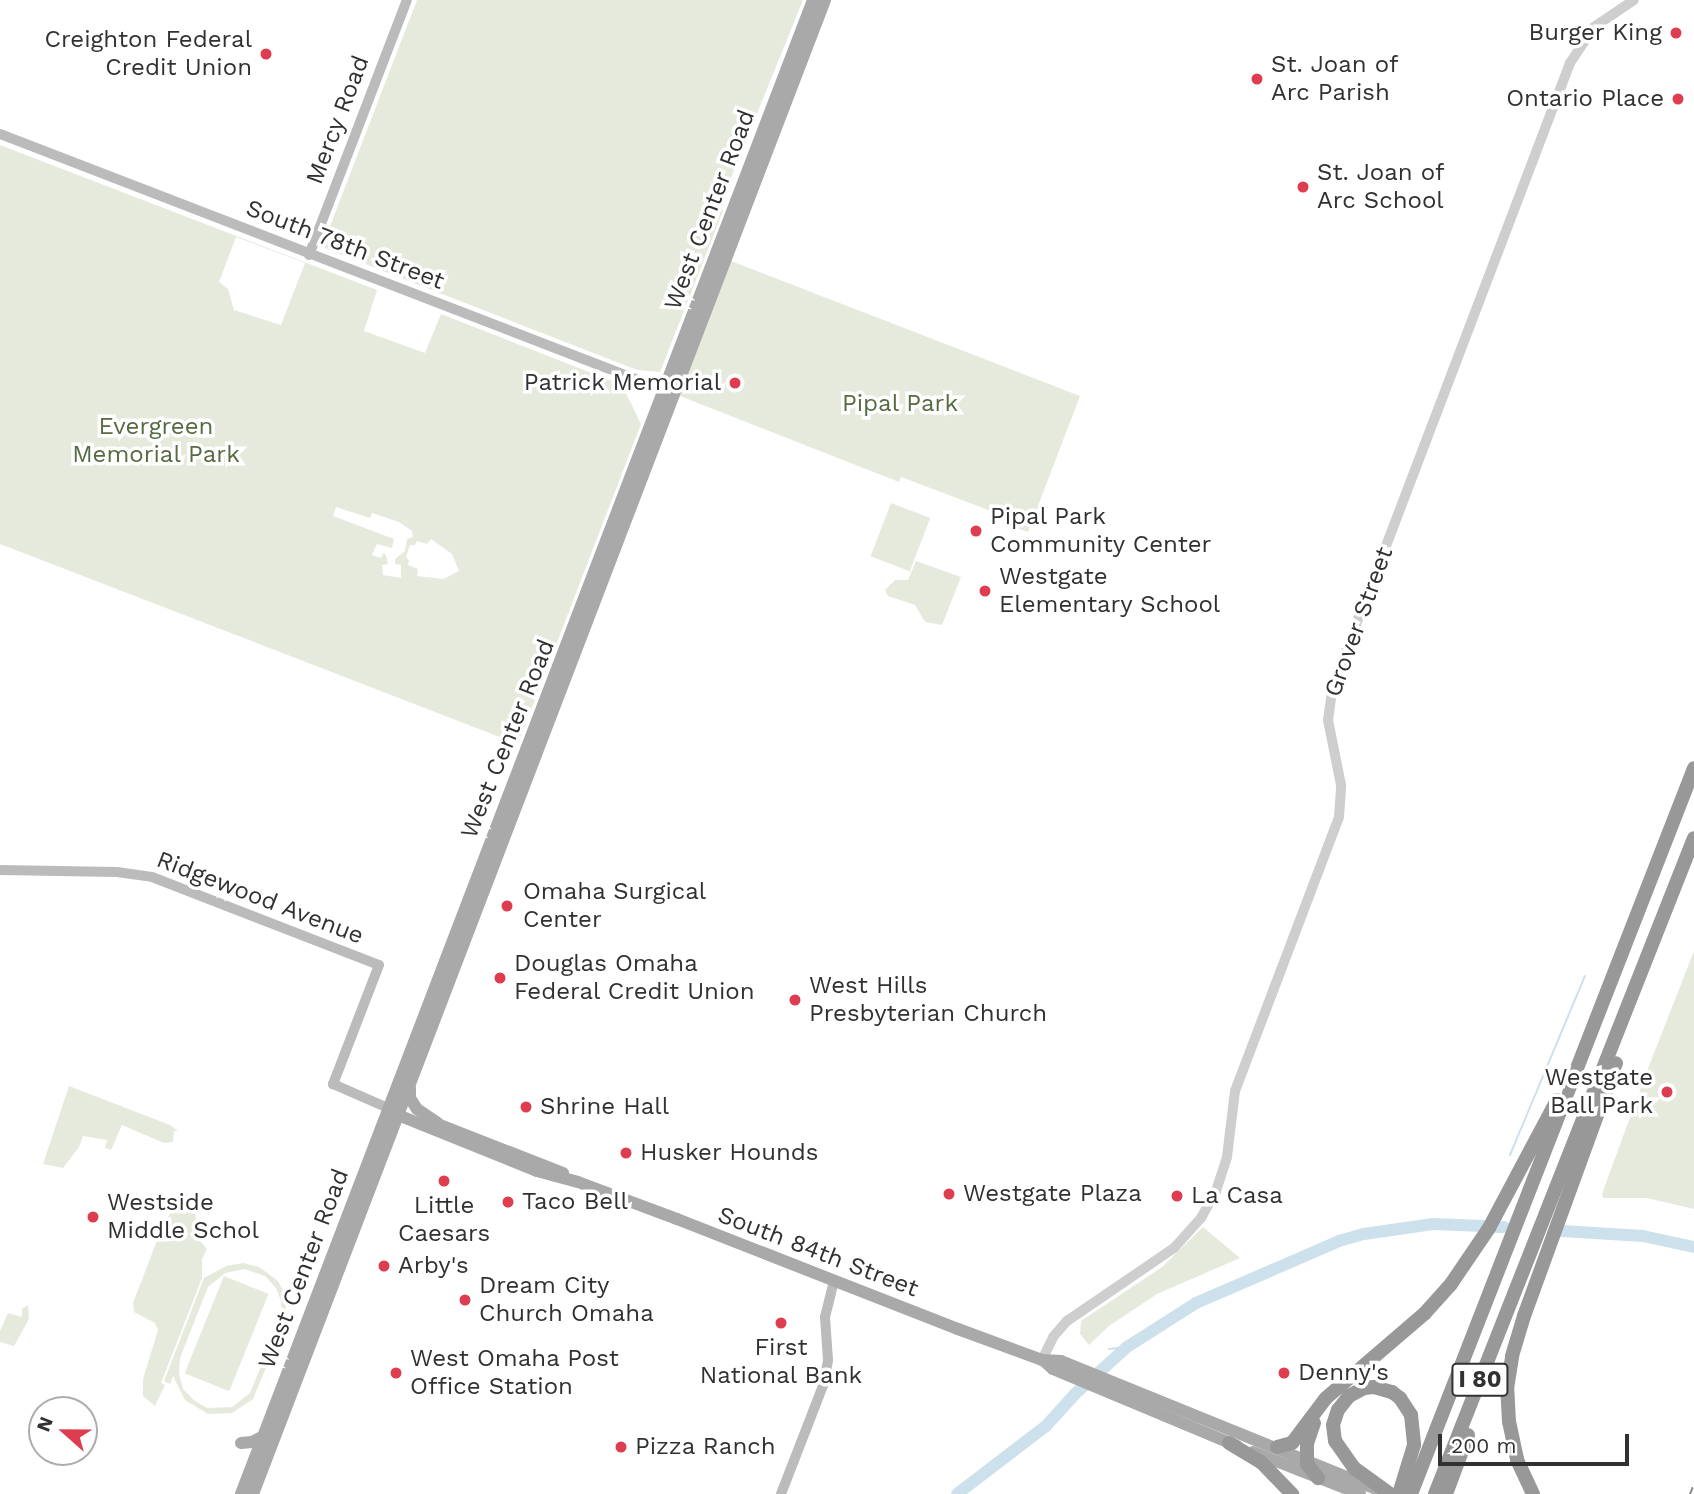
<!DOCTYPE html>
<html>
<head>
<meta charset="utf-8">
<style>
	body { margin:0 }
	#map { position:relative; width:1694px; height:1494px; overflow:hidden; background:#fff; font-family:"Work Sans",sans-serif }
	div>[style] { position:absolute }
	.green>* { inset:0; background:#e5eadd; transform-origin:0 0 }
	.stream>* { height:2px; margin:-1px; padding:0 1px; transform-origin:1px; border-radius:1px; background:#cde1ec }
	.river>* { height:12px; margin:-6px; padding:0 6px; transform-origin:6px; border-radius:6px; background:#cde1ec }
	.tertiary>* { height:10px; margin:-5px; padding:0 5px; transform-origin:5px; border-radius:5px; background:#cecece }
	.secondary>* { height:10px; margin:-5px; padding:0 5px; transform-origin:5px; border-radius:5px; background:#bbb }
	.primary>* { height:12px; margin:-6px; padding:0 6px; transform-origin:6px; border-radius:6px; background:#a9a9a9 }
	.motorway>* { height:14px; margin:-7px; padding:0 7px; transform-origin:7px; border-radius:7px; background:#989898 }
	.rail>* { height:2px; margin-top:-1px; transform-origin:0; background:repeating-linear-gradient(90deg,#868686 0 7px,transparent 0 12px) }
	.dots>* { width:19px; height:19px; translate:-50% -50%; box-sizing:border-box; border:4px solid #fff; border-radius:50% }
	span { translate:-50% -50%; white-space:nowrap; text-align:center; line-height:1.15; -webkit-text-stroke:7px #fff; paint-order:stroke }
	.shield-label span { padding:2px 5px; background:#fff; border:2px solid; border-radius:5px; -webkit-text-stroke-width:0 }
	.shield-label { font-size:23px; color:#313131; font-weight:700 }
	.poi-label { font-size:24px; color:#313131 }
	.right { translate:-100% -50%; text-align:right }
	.left { translate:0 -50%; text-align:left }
	.street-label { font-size:24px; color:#313131 }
	.park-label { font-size:24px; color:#566b40 }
	.north { position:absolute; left:28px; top:1396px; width:70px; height:70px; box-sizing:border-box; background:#fff; border:2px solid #adadad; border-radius:50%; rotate:291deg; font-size:19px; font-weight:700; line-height:28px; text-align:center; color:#313131 }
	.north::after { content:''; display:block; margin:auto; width:24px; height:32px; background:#de3d50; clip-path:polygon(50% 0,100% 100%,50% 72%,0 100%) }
	.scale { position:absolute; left:1438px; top:1434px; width:191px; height:32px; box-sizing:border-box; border:4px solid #313131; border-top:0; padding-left:9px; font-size:21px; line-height:24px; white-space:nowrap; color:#313131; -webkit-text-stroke:5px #fff; paint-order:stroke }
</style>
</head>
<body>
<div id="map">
	<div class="green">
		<i style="clip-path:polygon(417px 0,803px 0,720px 205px,723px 211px,660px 372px,637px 370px,322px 247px)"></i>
		<i style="clip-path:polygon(evenodd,0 145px,377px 290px,364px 331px,425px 353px,441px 314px,622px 385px,641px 424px,518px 744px,0 544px,0 145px,236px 237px,305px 263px,281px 325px,234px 310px,228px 289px,219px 282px,236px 237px,0 145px,336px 507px,370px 518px,372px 513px,399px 522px,412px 531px,413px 537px,407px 539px,405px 551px,395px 559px,395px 564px,401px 565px,401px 578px,383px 575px,382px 565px,388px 564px,386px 555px,383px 553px,381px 558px,372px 555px,377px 544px,392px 548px,394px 539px,333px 516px,336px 507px,0 145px,431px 539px,452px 554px,459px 571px,443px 579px,417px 576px,418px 569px,408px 565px,409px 560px,406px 557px,410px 545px,415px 545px,417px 541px,427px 544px,431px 539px)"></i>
		<i style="clip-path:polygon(731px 261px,1080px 396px,1028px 532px,1005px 524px,1007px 517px,901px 477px,899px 482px,680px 396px)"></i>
		<i style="left:891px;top:503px;width:42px;height:57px;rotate:21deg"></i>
		<i style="clip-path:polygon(916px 561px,961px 577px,942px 625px,925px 622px,915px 605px,888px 596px,885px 590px,895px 580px,908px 580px)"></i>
		<i style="clip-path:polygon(1694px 951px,1694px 1209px,1647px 1198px,1603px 1198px,1602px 1194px,1647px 1071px)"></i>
		<i style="clip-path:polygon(69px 1086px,170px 1125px,178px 1131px,174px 1131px,173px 1142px,164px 1143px,122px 1125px,111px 1150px,105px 1148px,107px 1140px,83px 1136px,79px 1147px,63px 1168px,43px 1164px)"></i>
		<i style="clip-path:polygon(193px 1201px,200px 1241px,207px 1249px,202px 1259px,202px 1278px,161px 1383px,165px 1385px,155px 1406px,143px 1396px,143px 1379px,158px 1330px,155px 1323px,134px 1312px,133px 1303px,163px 1225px,171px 1212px)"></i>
		<i style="clip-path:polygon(1203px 1227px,1240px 1258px,1157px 1294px,1109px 1326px,1089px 1345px,1080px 1334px,1081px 1321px,1162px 1267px)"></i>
		<i style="clip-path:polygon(evenodd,243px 1263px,259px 1267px,278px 1281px,286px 1296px,285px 1322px,253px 1399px,232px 1413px,208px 1414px,185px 1400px,173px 1376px,170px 1384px,164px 1381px,204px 1278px,226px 1266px,243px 1263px,244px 1269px,265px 1276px,276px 1288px,281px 1301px,281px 1317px,250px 1393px,232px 1407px,207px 1408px,195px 1401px,183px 1389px,179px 1374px,180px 1358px,208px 1287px,225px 1273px,244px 1269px)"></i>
		<i style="left:224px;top:1276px;width:48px;height:105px;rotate:22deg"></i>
		<i style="clip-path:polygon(28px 1305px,29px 1319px,14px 1346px,0 1342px,0 1331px,8px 1313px,22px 1317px,22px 1309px)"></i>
	</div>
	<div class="stream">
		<i style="left:1510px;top:1155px;width:194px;rotate:-67.3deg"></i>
		<i style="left:1109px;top:1349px;width:18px;rotate:-6deg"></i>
	</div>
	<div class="river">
		<i style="left:1497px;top:1227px;width:7px"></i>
		<i style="left:1562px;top:1231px;width:81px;rotate:3.5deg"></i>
		<i style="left:1643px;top:1236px;width:52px;rotate:12.2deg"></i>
		<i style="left:957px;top:1494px;width:112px;rotate:-37.4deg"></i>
		<i style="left:1046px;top:1426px;width:43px;rotate:-47.8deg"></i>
		<i style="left:1075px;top:1394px;width:70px;rotate:-42.1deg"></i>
		<i style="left:1127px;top:1347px;width:82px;rotate:-32.5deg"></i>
		<i style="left:1196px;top:1303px;width:156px;rotate:-23.4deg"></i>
		<i style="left:1339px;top:1241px;width:26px;rotate:-16deg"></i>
		<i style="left:1364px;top:1234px;width:70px;rotate:-8.2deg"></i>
		<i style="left:1433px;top:1224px;width:50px;rotate:2.3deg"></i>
	</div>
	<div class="tertiary">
		<i style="left:1042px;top:1360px;width:25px;rotate:-64deg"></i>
		<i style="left:1053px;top:1337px;width:21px;rotate:-49deg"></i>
		<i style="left:1067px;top:1321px;width:130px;rotate:-34.3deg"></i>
		<i style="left:1174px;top:1248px;width:40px;rotate:-48deg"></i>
		<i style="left:1201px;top:1218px;width:31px;rotate:-61deg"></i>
		<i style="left:1216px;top:1191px;width:36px;rotate:-72deg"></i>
		<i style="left:1227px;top:1157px;width:66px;rotate:-83.1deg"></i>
		<i style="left:1235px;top:1091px;width:293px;rotate:-69.2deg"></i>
		<i style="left:1339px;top:817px;width:32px;rotate:-86deg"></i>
		<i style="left:1341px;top:785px;width:66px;rotate:-101.3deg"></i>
		<i style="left:1328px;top:720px;width:35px;rotate:-82deg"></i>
		<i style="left:1333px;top:685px;width:666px;rotate:-69.14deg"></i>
		<i style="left:1570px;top:63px;width:43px;rotate:-56.3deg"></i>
		<i style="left:1594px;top:27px;width:48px;rotate:-34deg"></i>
	</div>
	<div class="secondary">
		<i style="left:0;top:134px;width:717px;rotate:21.09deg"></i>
		<i style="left:309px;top:255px;width:273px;rotate:-69deg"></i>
		<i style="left:0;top:870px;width:117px;rotate:1deg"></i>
		<i style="left:117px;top:872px;width:35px;rotate:8deg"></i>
		<i style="left:152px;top:877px;width:243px;rotate:21.2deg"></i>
		<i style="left:379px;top:965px;width:128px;rotate:111.1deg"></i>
		<i style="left:333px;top:1084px;width:60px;rotate:23.6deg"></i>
		<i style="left:781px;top:1494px;width:119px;rotate:-68.8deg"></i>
		<i style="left:824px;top:1383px;width:23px;rotate:-80deg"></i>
		<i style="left:828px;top:1360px;width:43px;rotate:-94deg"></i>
		<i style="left:825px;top:1317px;width:37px;rotate:-76deg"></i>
	</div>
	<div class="primary">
		<i style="left:410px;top:1088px;width:10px;rotate:90deg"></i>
		<i style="left:410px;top:1098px;width:13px;rotate:58deg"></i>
		<i style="left:417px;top:1109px;width:25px;rotate:34deg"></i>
		<i style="left:393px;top:1113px;width:155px;rotate:21.9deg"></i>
		<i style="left:537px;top:1171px;width:42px;rotate:15deg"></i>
		<i style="left:578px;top:1182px;width:106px;rotate:20.5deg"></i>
		<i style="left:677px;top:1219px;width:302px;rotate:21.4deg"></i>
		<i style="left:958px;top:1329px;width:90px;rotate:20.3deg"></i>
		<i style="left:1042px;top:1360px;width:19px;rotate:3deg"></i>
		<i style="left:1061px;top:1361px;width:343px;rotate:22.1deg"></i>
		<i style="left:430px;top:1121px;width:143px;rotate:21.4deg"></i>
		<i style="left:1043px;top:1360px;width:13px;rotate:42deg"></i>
		<i style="left:1053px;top:1369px;width:199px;rotate:22.7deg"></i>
		<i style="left:241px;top:1443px;width:11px;rotate:-5deg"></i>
		<i style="left:252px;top:1442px;width:13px;rotate:-27deg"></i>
		<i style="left:1253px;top:1452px;width:115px;rotate:21.4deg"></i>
		<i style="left:241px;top:1494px;width:1600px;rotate:-69.05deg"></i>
		<i style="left:253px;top:1494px;width:1600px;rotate:-69.05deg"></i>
	</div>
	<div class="motorway">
		<i style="left:1314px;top:1423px;width:21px;rotate:109deg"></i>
		<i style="left:1307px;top:1443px;width:21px;rotate:90deg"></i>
		<i style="left:1307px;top:1464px;width:18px;rotate:52deg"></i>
		<i style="left:1229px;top:1443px;width:37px;rotate:31deg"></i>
		<i style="left:1261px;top:1462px;width:45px;rotate:45.9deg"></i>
		<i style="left:1277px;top:1447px;width:16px;rotate:-15deg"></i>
		<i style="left:1292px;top:1443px;width:56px;rotate:-52.9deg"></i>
		<i style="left:1326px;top:1398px;width:130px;rotate:-40.6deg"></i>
		<i style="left:1425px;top:1313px;width:39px;rotate:-48deg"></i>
		<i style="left:1451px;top:1284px;width:68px;rotate:-55.8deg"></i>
		<i style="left:1489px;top:1228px;width:145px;rotate:-62deg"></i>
		<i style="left:1390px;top:1494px;width:44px;rotate:-144.2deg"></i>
		<i style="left:1354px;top:1468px;width:33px;rotate:-125deg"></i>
		<i style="left:1335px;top:1441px;width:16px;rotate:-97deg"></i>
		<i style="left:1333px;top:1425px;width:16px;rotate:-72deg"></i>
		<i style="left:1338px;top:1410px;width:18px;rotate:-52deg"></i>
		<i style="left:1349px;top:1396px;width:17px;rotate:-28deg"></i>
		<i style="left:1364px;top:1388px;width:10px;rotate:-6deg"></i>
		<i style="left:1374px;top:1387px;width:19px;rotate:16deg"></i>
		<i style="left:1392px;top:1392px;width:10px;rotate:37deg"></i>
		<i style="left:1400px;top:1398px;width:20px;rotate:57deg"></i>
		<i style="left:1411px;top:1415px;width:30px;rotate:84deg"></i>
		<i style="left:1414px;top:1445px;width:51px;rotate:107deg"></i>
		<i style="left:1411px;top:1494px;width:779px;rotate:-68.7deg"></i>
		<i style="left:1435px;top:1494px;width:705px;rotate:-68.46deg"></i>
		<i style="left:1446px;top:1494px;width:63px;rotate:-69.6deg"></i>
		<i style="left:1533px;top:1494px;width:38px;rotate:-115deg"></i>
		<i style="left:1517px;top:1459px;width:38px;rotate:-102deg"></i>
		<i style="left:1509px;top:1422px;width:33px;rotate:-93deg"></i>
		<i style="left:1507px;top:1389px;width:33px;rotate:-81deg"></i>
		<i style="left:1512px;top:1356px;width:42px;rotate:-73.3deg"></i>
		<i style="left:1524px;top:1316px;width:269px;rotate:-70deg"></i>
	</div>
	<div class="rail">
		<i style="left:1690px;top:1494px;width:11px;rotate:-68deg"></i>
	</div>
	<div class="dots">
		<i style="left:1676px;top:33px;background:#de3d50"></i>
		<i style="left:266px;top:54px;background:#de3d50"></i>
		<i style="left:1257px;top:79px;background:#de3d50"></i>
		<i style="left:1678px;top:99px;background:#de3d50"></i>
		<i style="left:1303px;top:187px;background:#de3d50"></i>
		<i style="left:735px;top:383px;background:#de3d50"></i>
		<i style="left:976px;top:531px;background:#de3d50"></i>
		<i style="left:985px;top:591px;background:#de3d50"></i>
		<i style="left:507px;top:906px;background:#de3d50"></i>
		<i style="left:500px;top:978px;background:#de3d50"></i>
		<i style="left:795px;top:1000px;background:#de3d50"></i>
		<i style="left:1667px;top:1092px;background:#de3d50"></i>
		<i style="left:526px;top:1107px;background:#de3d50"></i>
		<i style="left:626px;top:1153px;background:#de3d50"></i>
		<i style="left:444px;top:1181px;background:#de3d50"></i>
		<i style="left:949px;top:1194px;background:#de3d50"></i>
		<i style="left:1177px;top:1196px;background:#de3d50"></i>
		<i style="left:508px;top:1202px;background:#de3d50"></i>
		<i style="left:93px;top:1217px;background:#de3d50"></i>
		<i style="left:384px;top:1266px;background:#de3d50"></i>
		<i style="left:465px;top:1300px;background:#de3d50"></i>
		<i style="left:781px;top:1323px;background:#de3d50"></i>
		<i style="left:396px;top:1373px;background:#de3d50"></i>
		<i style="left:1284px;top:1373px;background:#de3d50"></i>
		<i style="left:621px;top:1447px;background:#de3d50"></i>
	</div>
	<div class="shield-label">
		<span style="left:1480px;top:1380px">I 80</span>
	</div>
	<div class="poi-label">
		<span class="right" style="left:1662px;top:33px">Burger King</span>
		<span class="right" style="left:252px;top:54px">Creighton Federal<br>Credit Union</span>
		<span class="left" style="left:1271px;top:79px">St. Joan of<br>Arc Parish</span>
		<span class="right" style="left:1664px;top:99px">Ontario Place</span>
		<span class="left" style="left:1317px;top:187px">St. Joan of<br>Arc School</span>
		<span class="right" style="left:721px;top:383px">Patrick Memorial</span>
		<span class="left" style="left:990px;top:531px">Pipal Park<br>Community Center</span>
		<span class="left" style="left:999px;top:591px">Westgate<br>Elementary School</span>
		<span class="left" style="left:523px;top:906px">Omaha Surgical<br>Center</span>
		<span class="left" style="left:514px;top:978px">Douglas Omaha<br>Federal Credit Union</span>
		<span class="left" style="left:809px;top:1000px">West Hills<br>Presbyterian Church</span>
		<span class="right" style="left:1653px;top:1092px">Westgate<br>Ball Park</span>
		<span class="left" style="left:540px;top:1107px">Shrine Hall</span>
		<span class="left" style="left:640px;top:1153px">Husker Hounds</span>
		<span class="left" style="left:963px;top:1194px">Westgate Plaza</span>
		<span class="left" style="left:1191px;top:1196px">La Casa</span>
		<span class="left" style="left:522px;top:1202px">Taco Bell</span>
		<span class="left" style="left:107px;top:1217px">Westside<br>Middle Schol</span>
		<span style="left:444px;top:1220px">Little<br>Caesars</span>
		<span class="left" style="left:398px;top:1266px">Arby's</span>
		<span class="left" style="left:479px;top:1300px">Dream City<br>Church Omaha</span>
		<span style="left:781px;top:1362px">First<br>National Bank</span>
		<span class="left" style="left:410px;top:1373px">West Omaha Post<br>Office Station</span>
		<span class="left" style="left:1298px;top:1373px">Denny's</span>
		<span class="left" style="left:635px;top:1447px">Pizza Ranch</span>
	</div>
	<div class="street-label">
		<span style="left:338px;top:120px;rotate:-69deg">Mercy Road</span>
		<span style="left:710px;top:210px;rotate:-69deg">West Center Road</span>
		<span style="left:345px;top:245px;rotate:21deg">South 78th Street</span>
		<span style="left:1359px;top:622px;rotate:-70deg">Grover Street</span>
		<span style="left:508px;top:739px;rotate:-68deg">West Center Road</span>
		<span style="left:260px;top:898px;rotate:21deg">Ridgewood Avenue</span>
		<span style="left:818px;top:1252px;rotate:21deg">South 84th Street</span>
		<span style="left:304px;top:1269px;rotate:-69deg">West Center Road</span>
	</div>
	<div class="park-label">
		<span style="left:900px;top:404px">Pipal Park</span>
		<span style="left:156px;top:441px">Evergreen<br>Memorial Park</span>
	</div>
	<div class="north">N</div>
	<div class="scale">200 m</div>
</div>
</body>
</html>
